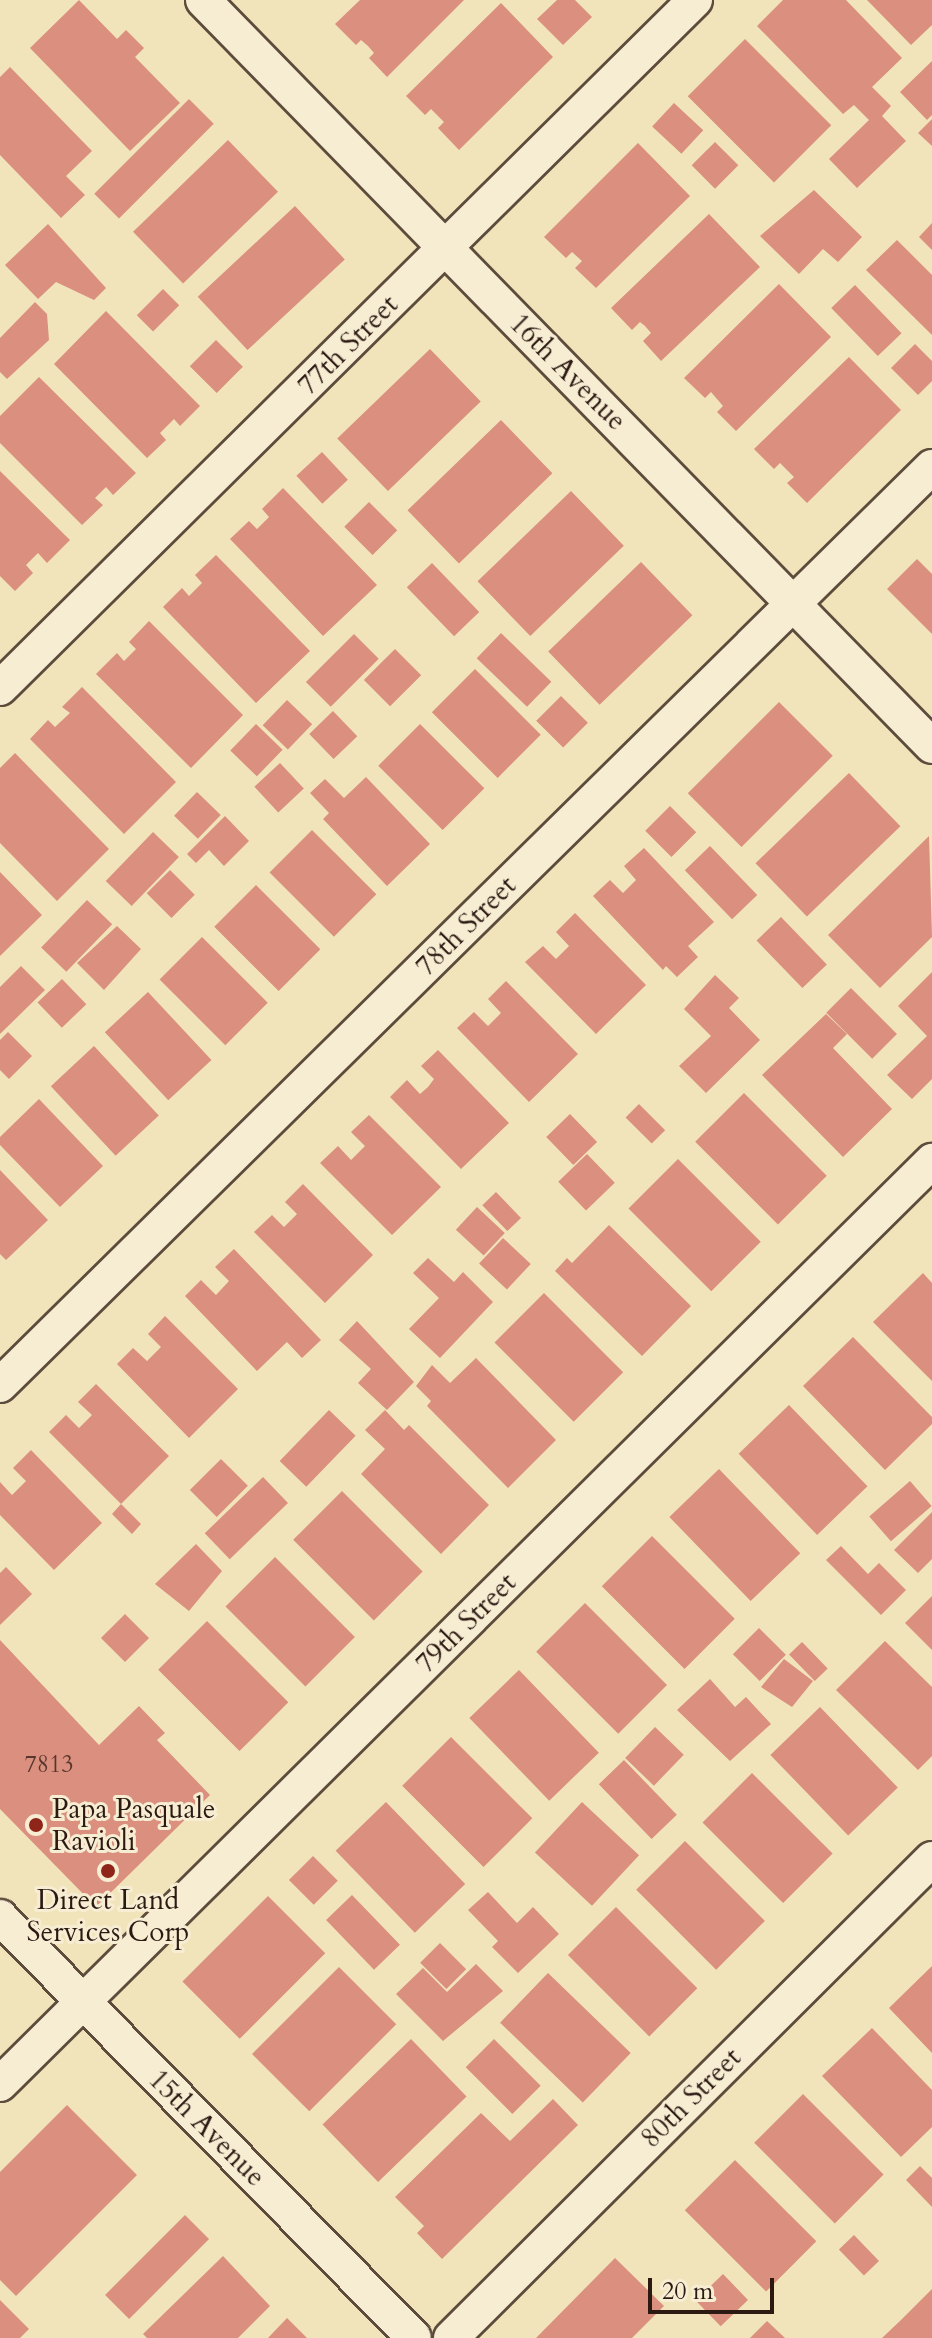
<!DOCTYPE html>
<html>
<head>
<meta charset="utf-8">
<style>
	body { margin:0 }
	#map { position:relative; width:932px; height:2338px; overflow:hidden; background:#f1e4bb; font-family:Cardo,serif }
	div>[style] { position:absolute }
	.building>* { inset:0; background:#db8f7e; transform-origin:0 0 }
	.roads { filter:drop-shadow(2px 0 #5d4c3c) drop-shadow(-2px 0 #5d4c3c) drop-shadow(0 2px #5d4c3c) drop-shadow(0 -2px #5d4c3c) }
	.minor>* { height:34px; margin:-17px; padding:0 17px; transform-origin:17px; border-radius:17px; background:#f6edd3 }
	.dots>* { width:22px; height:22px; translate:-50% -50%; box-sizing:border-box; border:4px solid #f6edd3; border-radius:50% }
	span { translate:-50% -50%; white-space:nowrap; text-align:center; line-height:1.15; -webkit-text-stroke:6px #f6edd3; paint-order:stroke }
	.number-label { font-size:24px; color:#58362d }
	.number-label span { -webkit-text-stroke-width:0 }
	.street-label { font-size:28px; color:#2c1912 }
	.poi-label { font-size:28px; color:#2c1912 }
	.left { translate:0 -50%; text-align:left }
	.scale { position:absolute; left:648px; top:2278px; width:126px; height:36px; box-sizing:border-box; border:4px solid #2c1912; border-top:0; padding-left:10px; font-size:24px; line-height:28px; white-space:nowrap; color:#2c1912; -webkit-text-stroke:6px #f6edd3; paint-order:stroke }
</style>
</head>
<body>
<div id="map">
	<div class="building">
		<i style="clip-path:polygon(79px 0,117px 39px,126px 30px,144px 48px,135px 57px,180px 103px,130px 151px,30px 48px)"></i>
		<i style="clip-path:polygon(360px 0,464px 0,387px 77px,369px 58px,374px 53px,368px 46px,361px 40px,356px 45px,335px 24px)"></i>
		<i style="clip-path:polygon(557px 0,575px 0,592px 17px,563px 45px,537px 19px)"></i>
		<i style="clip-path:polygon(783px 0,846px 0,902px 58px,872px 87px,891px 106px,882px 116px,906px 141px,857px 188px,829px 159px,869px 120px,854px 105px,843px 114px,757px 26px)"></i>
		<i style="clip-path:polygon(867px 0,932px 0,932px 25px,911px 45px)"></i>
		<i style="clip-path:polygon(501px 3px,553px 57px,459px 150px,438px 128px,444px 122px,431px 109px,425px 115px,406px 96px)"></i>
		<i style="left:745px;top:39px;width:122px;height:81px;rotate:45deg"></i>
		<i style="clip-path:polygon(932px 61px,932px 115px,927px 120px,900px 92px)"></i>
		<i style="clip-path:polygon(10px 67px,92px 151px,66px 176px,85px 195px,61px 218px,0 155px,0 77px)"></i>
		<i style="left:189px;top:99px;width:35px;height:134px;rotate:45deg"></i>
		<i style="left:674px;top:103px;width:40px;height:32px;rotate:43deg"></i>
		<i style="clip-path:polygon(932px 119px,932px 146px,918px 133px)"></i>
		<i style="left:228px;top:140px;width:72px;height:132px;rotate:46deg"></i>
		<i style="left:715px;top:142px;width:33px;height:33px;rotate:45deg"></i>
		<i style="clip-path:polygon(638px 143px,690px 196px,596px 288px,575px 268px,582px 261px,572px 252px,566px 258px,544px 237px)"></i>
		<i style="clip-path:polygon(814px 190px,862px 237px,838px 262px,823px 249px,799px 274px,760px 236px)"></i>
		<i style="left:295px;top:206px;width:73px;height:133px;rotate:47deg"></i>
		<i style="clip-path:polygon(709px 214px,760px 267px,661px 361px,643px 341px,651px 333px,645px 326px,640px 322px,632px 330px,611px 308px)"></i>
		<i style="clip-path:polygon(932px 223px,932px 250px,919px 237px)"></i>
		<i style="clip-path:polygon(48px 224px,106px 288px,94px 300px,56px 282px,38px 299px,5px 265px)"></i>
		<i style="clip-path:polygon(897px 240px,932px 275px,932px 335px,866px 270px)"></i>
		<i style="clip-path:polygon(779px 284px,831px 337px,736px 431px,717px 412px,723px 406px,711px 392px,705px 398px,684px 378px)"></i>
		<i style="left:855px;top:285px;width:67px;height:33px;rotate:46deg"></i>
		<i style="left:163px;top:289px;width:23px;height:37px;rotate:45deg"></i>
		<i style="clip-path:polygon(35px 302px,47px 314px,49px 340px,7px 379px,0 372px,0 338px)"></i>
		<i style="clip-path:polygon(106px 311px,200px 406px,180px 426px,174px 419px,160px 433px,166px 440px,147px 458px,54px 364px)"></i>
		<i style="left:216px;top:340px;width:38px;height:37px;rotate:45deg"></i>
		<i style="clip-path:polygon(915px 344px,932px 361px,932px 381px,918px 395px,891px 368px)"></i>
		<i style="left:430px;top:349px;width:73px;height:129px;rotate:46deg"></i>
		<i style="clip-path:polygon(849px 357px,901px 410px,807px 503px,787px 483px,794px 477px,780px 463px,774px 469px,754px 449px)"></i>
		<i style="clip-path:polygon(39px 377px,136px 473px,113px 495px,106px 487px,95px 498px,103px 505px,82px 525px,0 443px,0 416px)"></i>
		<i style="left:501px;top:420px;width:74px;height:130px;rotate:46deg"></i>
		<i style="left:322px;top:452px;width:38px;height:35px;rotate:47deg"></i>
		<i style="clip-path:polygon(0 471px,70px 540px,47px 563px,38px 553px,26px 565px,33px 573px,15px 591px,0 576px)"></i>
		<i style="clip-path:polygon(283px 488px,377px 585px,323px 636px,230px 539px,249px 521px,257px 529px,269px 517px,262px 509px)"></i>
		<i style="left:571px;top:491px;width:76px;height:130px;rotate:46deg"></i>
		<i style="left:369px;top:502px;width:40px;height:35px;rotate:45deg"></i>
		<i style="clip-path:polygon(216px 555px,310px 651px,256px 703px,163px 607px,182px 588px,189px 596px,202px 583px,195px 575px)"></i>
		<i style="clip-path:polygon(917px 559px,932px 574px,932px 634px,887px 589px)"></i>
		<i style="left:641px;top:562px;width:74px;height:129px;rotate:46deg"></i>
		<i style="left:432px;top:563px;width:68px;height:35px;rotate:46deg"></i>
		<i style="clip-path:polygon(149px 621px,243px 715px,191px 768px,96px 674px,117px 653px,124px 661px,136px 649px,129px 642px)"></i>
		<i style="left:501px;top:633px;width:70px;height:35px;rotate:44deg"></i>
		<i style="left:354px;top:634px;width:35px;height:68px;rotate:45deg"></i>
		<i style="left:395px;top:649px;width:37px;height:44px;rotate:45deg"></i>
		<i style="left:475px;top:669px;width:93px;height:61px;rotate:45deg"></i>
		<i style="clip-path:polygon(82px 687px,176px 782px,124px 834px,30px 739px,48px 720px,55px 727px,70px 713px,62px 707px)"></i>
		<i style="left:561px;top:696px;width:38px;height:35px;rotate:45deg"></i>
		<i style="left:287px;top:700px;width:35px;height:35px;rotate:44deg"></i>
		<i style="left:779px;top:702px;width:76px;height:129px;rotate:45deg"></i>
		<i style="left:333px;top:711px;width:35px;height:33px;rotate:46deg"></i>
		<i style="left:256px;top:724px;width:37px;height:37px;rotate:44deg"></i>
		<i style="left:420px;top:724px;width:91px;height:59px;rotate:45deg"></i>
		<i style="clip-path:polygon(15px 753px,109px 849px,57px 901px,0 843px,0 768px)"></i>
		<i style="left:280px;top:763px;width:35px;height:35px;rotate:47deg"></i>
		<i style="left:849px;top:773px;width:74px;height:130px;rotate:46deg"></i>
		<i style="clip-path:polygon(366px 777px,430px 844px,387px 886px,323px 819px,329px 813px,310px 793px,325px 779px,344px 798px)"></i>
		<i style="left:197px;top:792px;width:33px;height:33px;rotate:44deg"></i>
		<i style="left:670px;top:806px;width:37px;height:35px;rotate:45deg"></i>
		<i style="clip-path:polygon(225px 816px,249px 841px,224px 866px,209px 850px,196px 863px,187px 854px)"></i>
		<i style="left:312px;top:830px;width:91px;height:60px;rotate:45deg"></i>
		<i style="left:153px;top:832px;width:36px;height:68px;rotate:44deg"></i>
		<i style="clip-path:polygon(929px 836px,932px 937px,880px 988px,828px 935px)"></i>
		<i style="left:710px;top:846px;width:68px;height:35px;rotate:46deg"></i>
		<i style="clip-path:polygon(644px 848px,714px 922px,688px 946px,698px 957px,677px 977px,666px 966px,663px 970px,593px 896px,610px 880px,623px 893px,636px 880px,624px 866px)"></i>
		<i style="left:170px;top:870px;width:35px;height:33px;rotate:45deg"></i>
		<i style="clip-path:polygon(0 872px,42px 915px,0 956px)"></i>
		<i style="left:256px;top:885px;width:91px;height:59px;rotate:45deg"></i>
		<i style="left:87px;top:900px;width:35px;height:66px;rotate:44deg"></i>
		<i style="clip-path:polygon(575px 913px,646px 985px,596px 1034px,525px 962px,543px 946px,556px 959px,569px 946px,556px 932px)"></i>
		<i style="left:781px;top:917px;width:66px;height:34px;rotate:46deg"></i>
		<i style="clip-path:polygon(117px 926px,141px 949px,104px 990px,77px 963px)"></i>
		<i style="left:202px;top:937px;width:93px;height:60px;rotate:45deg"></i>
		<i style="clip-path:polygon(21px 966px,45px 990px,0 1034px,0 987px)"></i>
		<i style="clip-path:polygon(932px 972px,932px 1079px,912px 1099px,887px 1075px,927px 1036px,898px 1006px)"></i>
		<i style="clip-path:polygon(715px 975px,739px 998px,729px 1008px,760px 1040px,706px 1093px,679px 1066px,711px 1036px,684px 1009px)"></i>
		<i style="left:62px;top:979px;width:35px;height:34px;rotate:46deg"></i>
		<i style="clip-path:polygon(506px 981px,578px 1054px,529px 1102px,457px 1028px,474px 1012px,488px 1026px,501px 1013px,488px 999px)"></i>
		<i style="left:851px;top:988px;width:65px;height:35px;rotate:45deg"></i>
		<i style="left:148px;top:992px;width:93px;height:59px;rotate:47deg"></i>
		<i style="clip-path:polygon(826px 1014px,847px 1034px,833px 1048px,892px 1109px,843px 1157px,762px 1075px)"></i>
		<i style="clip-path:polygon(8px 1032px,32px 1056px,9px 1079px,0 1070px,0 1040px)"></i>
		<i style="left:94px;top:1046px;width:95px;height:59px;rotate:47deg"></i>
		<i style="clip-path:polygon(438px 1050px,509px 1123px,461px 1169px,390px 1097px,407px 1080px,420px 1094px,428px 1087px,434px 1079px,421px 1066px)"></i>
		<i style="left:744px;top:1093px;width:117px;height:69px;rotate:45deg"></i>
		<i style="clip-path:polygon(39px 1099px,103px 1166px,60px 1207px,0 1145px,0 1137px)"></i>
		<i style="left:639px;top:1104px;width:37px;height:19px;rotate:45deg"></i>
		<i style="left:570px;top:1114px;width:39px;height:33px;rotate:46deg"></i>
		<i style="clip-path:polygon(369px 1115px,441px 1187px,392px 1235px,320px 1163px,338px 1146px,351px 1160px,365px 1146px,351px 1132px)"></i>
		<i style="left:587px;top:1154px;width:40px;height:40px;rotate:46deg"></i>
		<i style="left:678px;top:1159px;width:117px;height:70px;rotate:45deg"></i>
		<i style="clip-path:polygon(0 1170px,48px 1220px,6px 1260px,0 1254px)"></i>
		<i style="clip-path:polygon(303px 1184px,373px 1255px,325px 1303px,254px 1232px,272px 1215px,284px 1227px,297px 1214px,285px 1202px)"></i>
		<i style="left:496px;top:1192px;width:36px;height:19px;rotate:46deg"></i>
		<i style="left:477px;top:1207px;width:38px;height:31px;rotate:43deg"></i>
		<i style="clip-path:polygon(609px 1225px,691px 1306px,642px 1356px,555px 1271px,567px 1258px,572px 1263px)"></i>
		<i style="left:503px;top:1238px;width:38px;height:35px;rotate:43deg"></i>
		<i style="clip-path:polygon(234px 1249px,321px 1340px,302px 1358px,287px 1342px,257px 1371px,185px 1296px,201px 1280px,216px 1295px,229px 1281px,215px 1267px)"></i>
		<i style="clip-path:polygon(428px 1258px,454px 1282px,463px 1272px,493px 1302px,440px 1358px,409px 1329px,439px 1298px,413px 1273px)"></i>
		<i style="clip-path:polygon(923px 1273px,932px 1283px,932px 1381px,873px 1322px)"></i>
		<i style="left:544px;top:1293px;width:112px;height:70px;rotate:45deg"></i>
		<i style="clip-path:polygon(165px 1316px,238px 1389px,189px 1438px,117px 1364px,133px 1348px,147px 1361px,161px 1347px,148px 1334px)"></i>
		<i style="clip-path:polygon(357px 1321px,414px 1382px,387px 1410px,358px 1383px,371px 1369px,339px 1340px)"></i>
		<i style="clip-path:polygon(853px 1337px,932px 1417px,932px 1424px,885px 1470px,803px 1386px)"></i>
		<i style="clip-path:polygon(476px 1358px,556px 1440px,508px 1488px,427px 1406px,431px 1401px,416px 1386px,432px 1365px,450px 1383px)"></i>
		<i style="clip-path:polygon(96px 1384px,169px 1456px,121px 1504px,141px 1524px,132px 1534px,112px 1514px,121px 1504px,49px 1432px,66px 1415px,79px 1428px,92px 1415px,78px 1402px)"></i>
		<i style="left:789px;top:1405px;width:113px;height:70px;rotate:46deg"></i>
		<i style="left:329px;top:1410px;width:37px;height:71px;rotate:44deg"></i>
		<i style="clip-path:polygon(385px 1410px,404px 1430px,409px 1425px,489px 1505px,441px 1554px,361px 1474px,385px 1449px,365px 1430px)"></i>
		<i style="clip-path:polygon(31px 1450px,102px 1523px,54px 1570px,0 1515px,0 1482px,12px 1495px,26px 1481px,13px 1468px)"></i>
		<i style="left:221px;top:1459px;width:38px;height:44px;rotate:45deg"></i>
		<i style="left:719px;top:1469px;width:117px;height:69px;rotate:46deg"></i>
		<i style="left:263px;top:1477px;width:36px;height:81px;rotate:46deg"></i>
		<i style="left:910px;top:1481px;width:33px;height:54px;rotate:49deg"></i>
		<i style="left:342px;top:1491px;width:114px;height:69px;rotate:45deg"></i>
		<i style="clip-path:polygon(932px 1512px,932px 1559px,918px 1573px,894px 1550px)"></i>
		<i style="left:652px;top:1536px;width:117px;height:71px;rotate:45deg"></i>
		<i style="clip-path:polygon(196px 1544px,222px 1571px,189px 1611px,155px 1584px)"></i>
		<i style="clip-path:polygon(841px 1546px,868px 1574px,879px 1563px,906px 1590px,881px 1615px,826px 1560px)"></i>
		<i style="left:275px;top:1557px;width:113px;height:70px;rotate:45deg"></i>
		<i style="clip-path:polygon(6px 1567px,32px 1594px,0 1625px,0 1573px)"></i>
		<i style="clip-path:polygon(932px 1596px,932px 1650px,905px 1623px)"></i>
		<i style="left:585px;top:1603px;width:116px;height:69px;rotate:45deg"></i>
		<i style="left:125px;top:1614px;width:34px;height:34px;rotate:45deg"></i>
		<i style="left:207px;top:1621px;width:115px;height:69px;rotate:45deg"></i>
		<i style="left:759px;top:1628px;width:38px;height:37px;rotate:45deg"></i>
		<i style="clip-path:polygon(0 1640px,99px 1745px,139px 1706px,165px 1733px,157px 1740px,210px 1795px,96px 1907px,0 1809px)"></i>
		<i style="clip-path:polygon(885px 1641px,932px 1687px,932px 1756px,918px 1770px,836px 1690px)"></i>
		<i style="left:802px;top:1642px;width:37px;height:18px;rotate:46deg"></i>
		<i style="clip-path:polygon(784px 1659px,813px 1681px,792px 1707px,761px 1687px)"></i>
		<i style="left:519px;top:1670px;width:115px;height:69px;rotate:46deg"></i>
		<i style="clip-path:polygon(710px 1679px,735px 1707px,746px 1697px,771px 1724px,730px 1761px,677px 1710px)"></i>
		<i style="left:820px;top:1707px;width:112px;height:69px;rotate:46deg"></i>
		<i style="left:655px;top:1727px;width:40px;height:43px;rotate:44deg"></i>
		<i style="left:451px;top:1737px;width:115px;height:69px;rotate:45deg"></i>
		<i style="left:624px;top:1760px;width:76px;height:35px;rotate:46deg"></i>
		<i style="left:752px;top:1773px;width:114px;height:70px;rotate:45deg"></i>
		<i style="left:386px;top:1802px;width:114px;height:70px;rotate:46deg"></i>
		<i style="left:582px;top:1802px;width:78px;height:69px;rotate:43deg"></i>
		<i style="left:685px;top:1841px;width:113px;height:69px;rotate:45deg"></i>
		<i style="left:313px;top:1856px;width:35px;height:34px;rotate:45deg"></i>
		<i style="clip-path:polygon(488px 1892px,517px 1923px,533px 1907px,559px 1934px,518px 1973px,492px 1947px,498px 1941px,468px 1910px)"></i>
		<i style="left:352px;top:1895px;width:69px;height:36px;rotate:46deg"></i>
		<i style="left:268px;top:1896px;width:81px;height:121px;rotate:45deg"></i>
		<i style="left:616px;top:1907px;width:115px;height:68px;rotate:45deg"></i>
		<i style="left:440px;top:1943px;width:37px;height:28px;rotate:45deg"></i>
		<i style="clip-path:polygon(476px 1964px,503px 1991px,443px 2041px,396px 1994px,423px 1968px,447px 1992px)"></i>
		<i style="clip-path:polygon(932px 1966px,932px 2053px,889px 2008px)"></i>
		<i style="left:339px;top:1967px;width:81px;height:123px;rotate:45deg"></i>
		<i style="left:548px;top:1973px;width:115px;height:69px;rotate:44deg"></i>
		<i style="clip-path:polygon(872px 2028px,932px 2090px,932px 2127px,901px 2157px,822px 2076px)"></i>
		<i style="left:411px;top:2039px;width:80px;height:123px;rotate:46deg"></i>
		<i style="left:494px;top:2039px;width:66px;height:40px;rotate:45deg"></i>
		<i style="left:803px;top:2094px;width:114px;height:69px;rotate:45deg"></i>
		<i style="clip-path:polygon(553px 2099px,578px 2125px,442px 2259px,417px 2233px,424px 2226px,395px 2197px,481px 2113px,510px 2141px)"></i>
		<i style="clip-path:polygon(67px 2105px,137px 2175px,16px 2296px,0 2280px,0 2172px)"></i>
		<i style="left:735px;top:2160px;width:115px;height:71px;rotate:45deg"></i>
		<i style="clip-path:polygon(920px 2166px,932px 2178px,932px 2207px,906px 2180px)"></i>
		<i style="left:185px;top:2215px;width:34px;height:113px;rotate:45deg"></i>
		<i style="left:854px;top:2235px;width:36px;height:21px;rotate:46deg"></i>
		<i style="clip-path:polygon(223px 2256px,270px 2306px,238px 2338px,147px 2338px,143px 2334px)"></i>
		<i style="clip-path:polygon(615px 2258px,664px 2306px,632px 2338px,536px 2338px)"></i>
		<i style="left:723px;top:2274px;width:36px;height:38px;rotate:46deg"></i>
		<i style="clip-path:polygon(932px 2289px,932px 2338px,882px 2338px,901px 2320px)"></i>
		<i style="clip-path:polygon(0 2300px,29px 2329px,20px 2338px,0 2338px)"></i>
		<i style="clip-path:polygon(287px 2318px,307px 2338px,268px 2338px)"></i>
		<i style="clip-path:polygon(767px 2321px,785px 2338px,750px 2338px)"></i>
	</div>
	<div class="roads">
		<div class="minor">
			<i style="left:203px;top:0;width:1043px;rotate:45.66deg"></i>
			<i style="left:0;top:688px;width:978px;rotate:-44.71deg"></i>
			<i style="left:0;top:1385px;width:1308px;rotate:-44.57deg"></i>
			<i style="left:0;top:1917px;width:590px;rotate:45.48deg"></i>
			<i style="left:0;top:2084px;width:1312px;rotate:-44.72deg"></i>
			<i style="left:451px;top:2338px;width:679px;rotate:-44.88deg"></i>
		</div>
	</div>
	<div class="dots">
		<i style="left:36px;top:1825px;background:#8f2418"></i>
		<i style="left:108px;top:1871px;background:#8f2418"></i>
	</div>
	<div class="number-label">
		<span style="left:49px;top:1765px">7813</span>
	</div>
	<div class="street-label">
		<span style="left:348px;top:345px;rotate:-45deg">77th Street</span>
		<span style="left:568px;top:372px;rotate:45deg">16th Avenue</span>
		<span style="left:466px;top:926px;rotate:-45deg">78th Street</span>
		<span style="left:466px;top:1623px;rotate:-45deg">79th Street</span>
		<span style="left:691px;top:2098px;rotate:-45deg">80th Street</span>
		<span style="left:207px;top:2128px;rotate:45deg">15th Avenue</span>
	</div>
	<div class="poi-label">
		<span class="left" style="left:52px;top:1825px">Papa Pasquale<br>Ravioli</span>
		<span style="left:108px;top:1916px">Direct Land<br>Services Corp</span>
	</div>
	<div class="scale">20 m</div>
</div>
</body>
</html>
